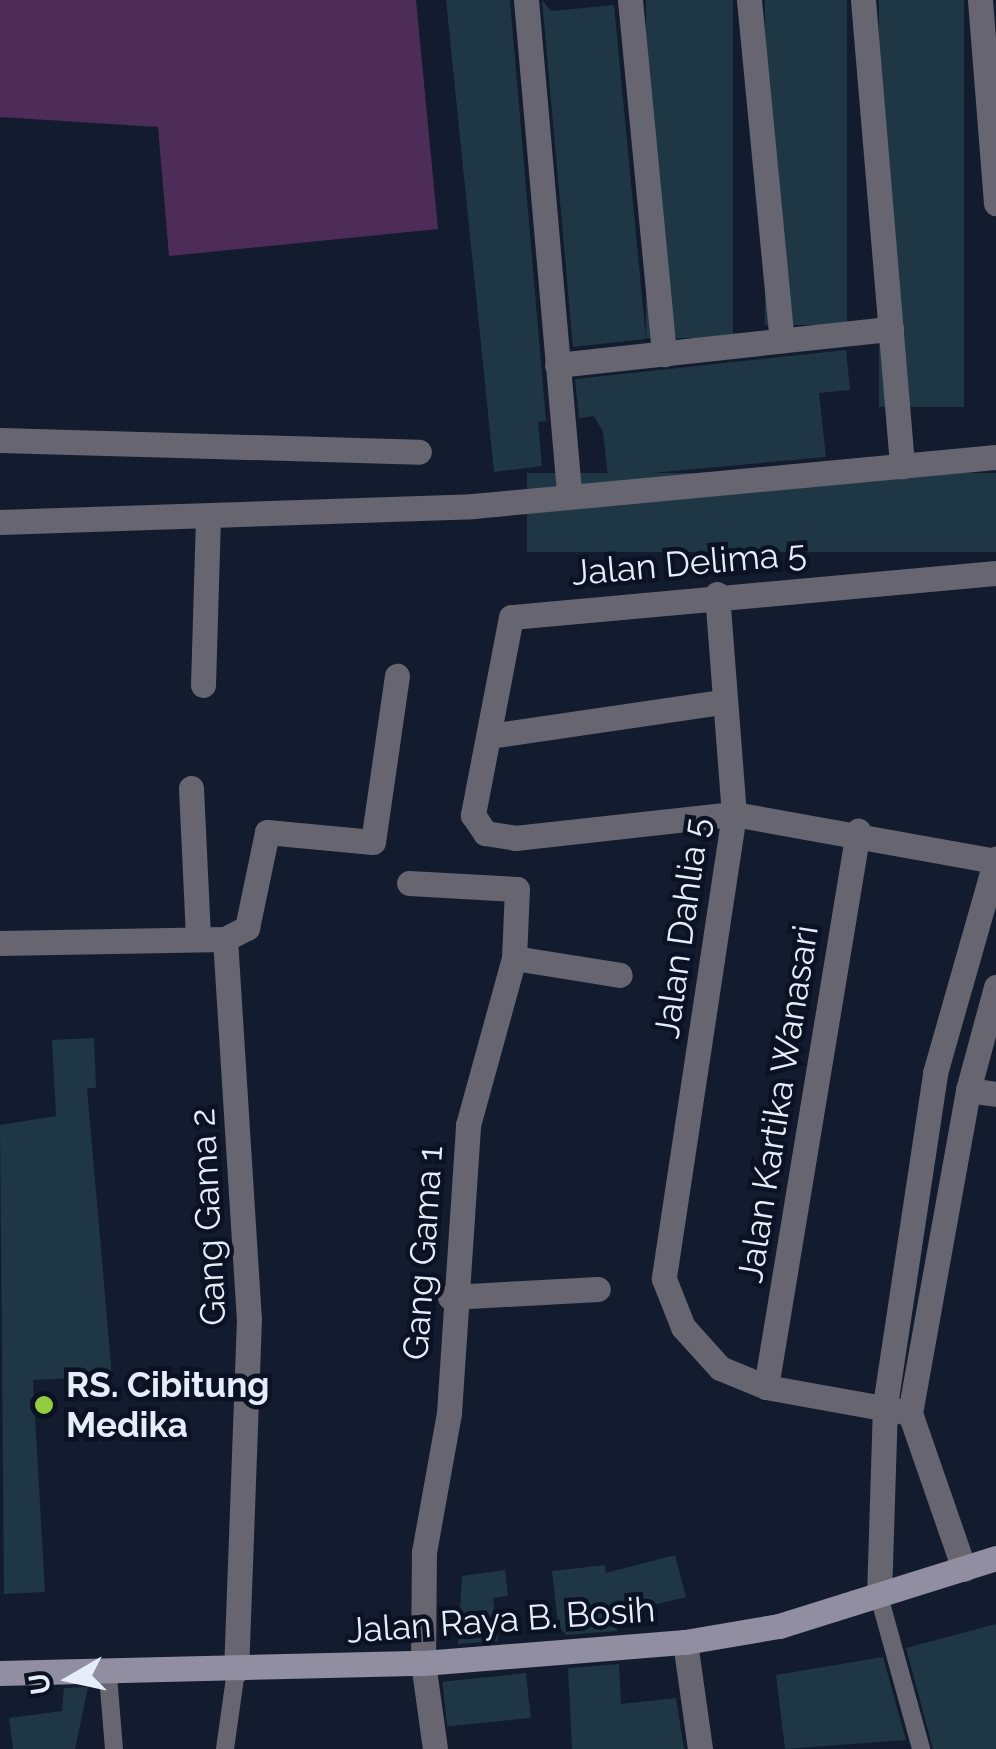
<!DOCTYPE html>
<html>
<head>
<meta charset="utf-8">
<style>
	body { margin:0 }
	#map { position:relative; width:996px; height:1749px; overflow:hidden; background:#131c2e; font-family:Raleway,sans-serif }
	div>[style] { position:absolute }
	.green>* { inset:0; background:#4d2c58 }
	.building>* { inset:0; background:#1f3644; transform-origin:0 0 }
	.service>* { height:18px; margin:-9px; padding:0 9px; transform-origin:9px; border-radius:9px; background:#666570 }
	.minor>* { height:25px; margin:-12.5px; padding:0 12.5px; transform-origin:12.5px; border-radius:12.5px; background:#666570 }
	.secondary>* { height:25px; margin:-12.5px; padding:0 12.5px; transform-origin:12.5px; border-radius:12.5px; background:#908ea0 }
	.dots>* { width:28px; height:28px; translate:-50% -50%; box-sizing:border-box; border:5px solid #0a1224; border-radius:50% }
	span { translate:-50% -50%; white-space:nowrap; text-align:center; line-height:1.15; -webkit-text-stroke:9px #0a1224; paint-order:stroke }
	.street-label { font-size:35px; color:#e6edfa }
	.poi-label { font-size:35px; color:#e6edfa; font-weight:700 }
	.left { translate:0 -50%; text-align:left }
	.north { position:absolute; left:20px; top:1629px; width:100px; height:100px; -webkit-text-stroke:8px #0a1224; paint-order:stroke; rotate:261deg; font-size:28px; font-weight:700; line-height:40px; text-align:center; color:#e6edfa }
	.north::after { content:''; display:block; margin:auto; width:35px; height:45px; background:#e6edfa; clip-path:polygon(50% 0,100% 100%,50% 72%,0 100%) }
</style>
</head>
<body>
<div id="map">
	<div class="green">
		<i style="clip-path:polygon(0 0,416px 0,438px 229px,169px 256px,158px 127px,0 117px)"></i>
	</div>
	<div class="building">
		<i style="clip-path:polygon(446px 0,510px 0,546px 421px,538px 422px,542px 466px,494px 472px)"></i>
		<i style="clip-path:polygon(542px 0,551px 11px,614px 5px,646px 339px,573px 347px)"></i>
		<i style="left:646px;top:0;width:87px;height:338px"></i>
		<i style="left:765px;top:0;width:82px;height:325px"></i>
		<i style="left:879px;top:0;width:85px;height:407px"></i>
		<i style="clip-path:polygon(846px 350px,850px 390px,819px 393px,826px 457px,608px 477px,603px 432px,594px 416px,579px 418px,575px 379px)"></i>
		<i style="left:996px;top:473px;width:79px;height:469px;rotate:90deg"></i>
		<i style="clip-path:polygon(94px 1038px,96px 1088px,87px 1088px,112px 1376px,33px 1380px,45px 1592px,4px 1594px,0 1125px,56px 1116px,52px 1040px)"></i>
		<i style="clip-path:polygon(675px 1555px,686px 1597px,633px 1610px,632px 1621px,616px 1620px,617px 1631px,566px 1635px,558px 1625px,552px 1571px,605px 1565px,606px 1573px)"></i>
		<i style="clip-path:polygon(505px 1570px,508px 1596px,493px 1598px,498px 1641px,458px 1644px,462px 1576px)"></i>
		<i style="clip-path:polygon(996px 1624px,996px 1749px,933px 1749px,906px 1648px)"></i>
		<i style="clip-path:polygon(883px 1657px,906px 1740px,785px 1749px,776px 1675px)"></i>
		<i style="clip-path:polygon(619px 1664px,621px 1704px,676px 1698px,684px 1749px,572px 1749px,568px 1668px)"></i>
		<i style="left:526px;top:1673px;width:45px;height:84px;rotate:84deg"></i>
		<i style="clip-path:polygon(88px 1687px,75px 1749px,13px 1749px,9px 1718px,62px 1711px,64px 1688px)"></i>
	</div>
	<div class="service">
		<i style="left:879px;top:1596px;width:159px;rotate:74.6deg"></i>
		<i style="left:108px;top:1676px;width:73px;rotate:85.3deg"></i>
		<i style="left:225px;top:1749px;width:79px;rotate:-82deg"></i>
	</div>
	<div class="minor">
		<i style="left:526px;top:0;width:494px;rotate:85deg"></i>
		<i style="left:630px;top:0;width:356px;rotate:84.5deg"></i>
		<i style="left:749px;top:0;width:342px;rotate:84.5deg"></i>
		<i style="left:863px;top:0;width:468px;rotate:85.2deg"></i>
		<i style="left:980px;top:0;width:204px;rotate:85.5deg"></i>
		<i style="left:557px;top:365px;width:336px;rotate:-6.2deg"></i>
		<i style="left:0;top:440px;width:419px;rotate:1.6deg"></i>
		<i style="left:0;top:522px;width:473px;rotate:-1.9deg"></i>
		<i style="left:473px;top:506px;width:525px;rotate:-5.35deg"></i>
		<i style="left:996px;top:573px;width:487px;rotate:174.8deg"></i>
		<i style="left:511px;top:617px;width:202px;rotate:100.9deg"></i>
		<i style="left:473px;top:815px;width:22px;rotate:56deg"></i>
		<i style="left:485px;top:833px;width:30px;rotate:9deg"></i>
		<i style="left:515px;top:838px;width:220px;rotate:-6.3deg"></i>
		<i style="left:734px;top:814px;width:266px;rotate:10.2deg"></i>
		<i style="left:717px;top:594px;width:221px;rotate:85.6deg"></i>
		<i style="left:734px;top:814px;width:470px;rotate:98.6deg"></i>
		<i style="left:664px;top:1279px;width:52px;rotate:68.4deg"></i>
		<i style="left:683px;top:1327px;width:55px;rotate:47.9deg"></i>
		<i style="left:720px;top:1368px;width:50px;rotate:22.4deg"></i>
		<i style="left:766px;top:1387px;width:146px;rotate:10.2deg"></i>
		<i style="left:203px;top:685px;width:167px;rotate:-88.3deg"></i>
		<i style="left:489px;top:736px;width:234px;rotate:-8.3deg"></i>
		<i style="left:191px;top:788px;width:146px;rotate:87.3deg"></i>
		<i style="left:409px;top:883px;width:108px;rotate:3.2deg"></i>
		<i style="left:517px;top:889px;width:69px;rotate:92.5deg"></i>
		<i style="left:225px;top:939px;width:380px;rotate:86.4deg"></i>
		<i style="left:249px;top:1318px;width:353px;rotate:92.1deg"></i>
		<i style="left:0;top:943px;width:225px;rotate:-1deg"></i>
		<i style="left:225px;top:939px;width:25px;rotate:-27deg"></i>
		<i style="left:247px;top:928px;width:98px;rotate:-78.2deg"></i>
		<i style="left:267px;top:832px;width:106px;rotate:5.4deg"></i>
		<i style="left:373px;top:842px;width:168px;rotate:-81.8deg"></i>
		<i style="left:968px;top:1090px;width:28px;rotate:8deg"></i>
		<i style="left:450px;top:1297px;width:148px;rotate:-3.1deg"></i>
		<i style="left:766px;top:1387px;width:564px;rotate:-80.6deg"></i>
		<i style="left:964px;top:1569px;width:165px;rotate:-109.1deg"></i>
		<i style="left:910px;top:1413px;width:328px;rotate:-79.8deg"></i>
		<i style="left:968px;top:1090px;width:107px;rotate:-74.8deg"></i>
		<i style="left:879px;top:1596px;width:191px;rotate:-88.2deg"></i>
		<i style="left:885px;top:1405px;width:336px;rotate:-81.4deg"></i>
		<i style="left:935px;top:1073px;width:223px;rotate:-74.1deg"></i>
		<i style="left:685px;top:1642px;width:108px;rotate:82deg"></i>
		<i style="left:435px;top:1749px;width:87px;rotate:-97.9deg"></i>
		<i style="left:423px;top:1663px;width:111px;rotate:-89.5deg"></i>
		<i style="left:424px;top:1552px;width:141px;rotate:-79.8deg"></i>
		<i style="left:449px;top:1413px;width:289px;rotate:-86.2deg"></i>
		<i style="left:468px;top:1125px;width:173px;rotate:-74.6deg"></i>
		<i style="left:514px;top:958px;width:107px;rotate:9.1deg"></i>
	</div>
	<div class="secondary">
		<i style="left:0;top:1673px;width:423px;rotate:-1.4deg"></i>
		<i style="left:423px;top:1663px;width:263px;rotate:-4.6deg"></i>
		<i style="left:685px;top:1642px;width:95px;rotate:-9.7deg"></i>
		<i style="left:779px;top:1626px;width:227px;rotate:-17.4deg"></i>
	</div>
	<div class="dots">
		<i style="left:44px;top:1405px;background:#92cd3f"></i>
	</div>
	<div class="street-label">
		<span style="left:689px;top:563px;rotate:-5deg">Jalan Delima 5</span>
		<span style="left:682px;top:928px;rotate:-82deg">Jalan Dahlia 5</span>
		<span style="left:778px;top:1104px;rotate:-81deg">Jalan Kartika Wanasari</span>
		<span style="left:208px;top:1217px;rotate:-93deg">Gang Gama 2</span>
		<span style="left:423px;top:1253px;rotate:-86deg">Gang Gama 1</span>
		<span style="left:501px;top:1620px;rotate:-4deg">Jalan Raya B. Bosih</span>
	</div>
	<div class="poi-label">
		<span class="left" style="left:66px;top:1405px">RS. Cibitung<br>Medika</span>
	</div>
	<div class="north">U</div>
</div>
</body>
</html>
